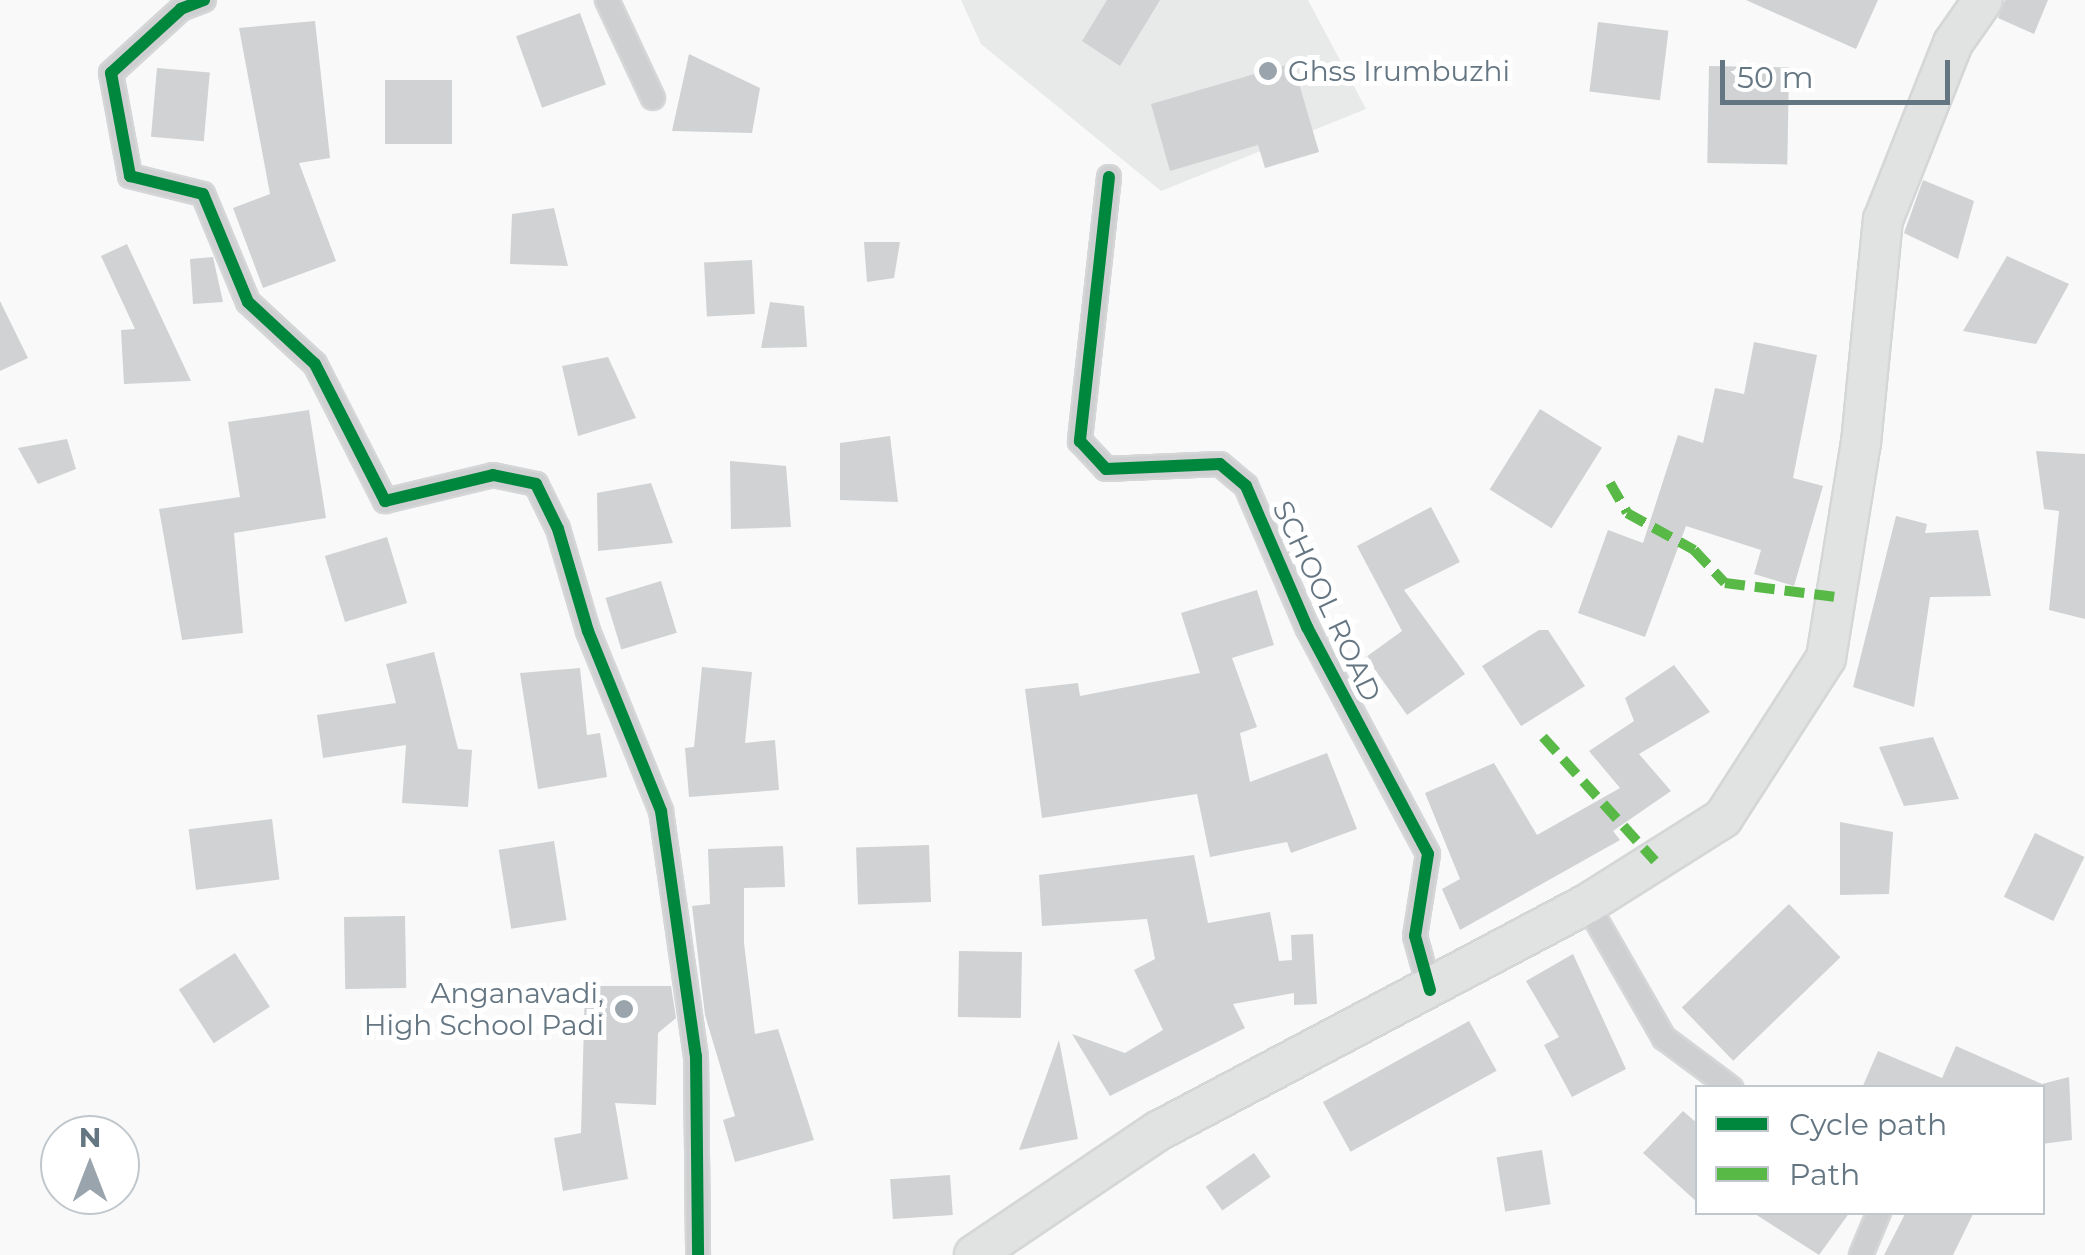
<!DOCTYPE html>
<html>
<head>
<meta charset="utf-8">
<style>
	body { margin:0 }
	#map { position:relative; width:2085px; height:1255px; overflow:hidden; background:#f9f9f9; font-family:Montserrat,sans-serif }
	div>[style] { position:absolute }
	.built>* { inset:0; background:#e8e9e9 }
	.building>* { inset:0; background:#d0d2d3; transform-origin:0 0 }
	.roads { filter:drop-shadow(2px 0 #d5d6d7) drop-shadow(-2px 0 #d5d6d7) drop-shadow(0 2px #d5d6d7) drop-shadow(0 -2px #d5d6d7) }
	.minor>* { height:22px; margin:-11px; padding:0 11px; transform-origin:11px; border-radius:11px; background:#cecfd0 }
	.primary>* { height:38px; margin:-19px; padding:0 19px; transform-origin:19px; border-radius:19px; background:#e1e2e2 }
	.quiet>* { height:10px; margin-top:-5px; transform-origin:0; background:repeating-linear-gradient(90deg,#58b947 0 20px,transparent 0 30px) }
	.cycleway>* { height:12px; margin:-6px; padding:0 6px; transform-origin:6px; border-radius:6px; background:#00873e }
	.dots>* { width:28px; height:28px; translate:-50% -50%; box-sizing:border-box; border:5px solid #fff; border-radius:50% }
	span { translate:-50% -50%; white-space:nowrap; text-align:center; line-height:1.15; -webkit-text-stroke:10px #fff; paint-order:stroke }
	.poi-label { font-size:28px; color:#657683 }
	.left { translate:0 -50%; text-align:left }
	.right { translate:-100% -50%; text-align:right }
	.street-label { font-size:28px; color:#657683 }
	.legend { position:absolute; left:1695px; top:1085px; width:350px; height:130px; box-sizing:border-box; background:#fff; border:2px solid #c1c8cd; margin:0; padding:12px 18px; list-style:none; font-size:30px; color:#657683 }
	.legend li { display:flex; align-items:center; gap:20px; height:50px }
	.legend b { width:50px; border:2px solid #c1c8cd }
	.north { position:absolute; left:40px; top:1115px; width:100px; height:100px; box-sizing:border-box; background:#fff; border:2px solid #c1c8cd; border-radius:50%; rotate:0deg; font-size:28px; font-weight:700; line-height:40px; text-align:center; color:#657683 }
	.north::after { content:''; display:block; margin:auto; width:35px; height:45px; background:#99a4ac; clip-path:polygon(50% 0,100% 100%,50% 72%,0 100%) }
	.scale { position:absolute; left:1720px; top:60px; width:230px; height:45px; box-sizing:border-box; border:5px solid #657683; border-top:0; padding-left:12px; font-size:30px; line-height:35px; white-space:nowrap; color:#657683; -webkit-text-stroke:8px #fff; paint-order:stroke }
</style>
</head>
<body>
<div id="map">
	<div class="built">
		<i style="clip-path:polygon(961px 0,1308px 0,1366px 109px,1161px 191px,981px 44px)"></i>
	</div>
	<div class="building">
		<i style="clip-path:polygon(1107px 0,1160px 0,1120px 66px,1082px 41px)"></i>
		<i style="clip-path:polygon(1746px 0,1878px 0,1856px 49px)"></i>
		<i style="clip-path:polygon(2005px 0,2048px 0,2034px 34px,1998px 18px)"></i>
		<i style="left:580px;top:13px;width:76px;height:68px;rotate:70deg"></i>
		<i style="clip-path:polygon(315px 21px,330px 158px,299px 163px,336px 261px,263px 288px,233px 208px,270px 194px,239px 28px)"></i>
		<i style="left:1598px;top:22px;width:71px;height:70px;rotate:7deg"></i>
		<i style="clip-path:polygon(689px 54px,760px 88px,752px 133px,672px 131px)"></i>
		<i style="clip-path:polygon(1293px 63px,1319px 152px,1265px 168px,1258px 145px,1170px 171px,1151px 104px)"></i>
		<i style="left:1709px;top:66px;width:80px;height:97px;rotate:1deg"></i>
		<i style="left:157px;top:68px;width:53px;height:69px;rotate:5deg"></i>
		<i style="left:385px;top:80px;width:67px;height:64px"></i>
		<i style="clip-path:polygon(1923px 180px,1974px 201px,1958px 259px,1904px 233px)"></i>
		<i style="clip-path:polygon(554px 208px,568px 266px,510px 264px,512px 214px)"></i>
		<i style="clip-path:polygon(864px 242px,900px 242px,894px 278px,867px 282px)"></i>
		<i style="clip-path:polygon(127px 244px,191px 381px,124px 384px,121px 330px,135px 329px,101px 256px)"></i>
		<i style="clip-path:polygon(2007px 256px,2069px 284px,2036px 344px,1963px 331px)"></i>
		<i style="clip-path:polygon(213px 257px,223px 302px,193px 304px,190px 259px)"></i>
		<i style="left:752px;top:260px;width:54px;height:48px;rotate:87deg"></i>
		<i style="clip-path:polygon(0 301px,28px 358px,0 371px)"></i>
		<i style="clip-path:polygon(770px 302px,804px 306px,807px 347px,761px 348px)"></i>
		<i style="clip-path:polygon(1754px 342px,1817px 355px,1793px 478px,1823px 486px,1794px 586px,1754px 574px,1761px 550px,1686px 526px,1645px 637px,1578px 613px,1608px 530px,1643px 543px,1678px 435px,1703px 443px,1715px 388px,1744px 394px)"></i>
		<i style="clip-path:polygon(608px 357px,636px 418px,578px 436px,562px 366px)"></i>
		<i style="left:1540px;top:409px;width:73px;height:95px;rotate:32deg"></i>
		<i style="clip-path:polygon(309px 410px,326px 518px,234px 533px,243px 633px,182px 640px,159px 509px,240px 497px,228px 422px)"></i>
		<i style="clip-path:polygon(890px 436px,898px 502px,840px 500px,840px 443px)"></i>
		<i style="clip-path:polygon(67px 439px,76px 469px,38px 484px,18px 448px)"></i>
		<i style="clip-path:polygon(2036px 451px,2085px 454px,2085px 619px,2049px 610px,2059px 511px,2044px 509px)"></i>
		<i style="clip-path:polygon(730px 461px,786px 466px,791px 527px,731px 529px)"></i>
		<i style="clip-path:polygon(651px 483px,673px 543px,598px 551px,597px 493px)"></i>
		<i style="clip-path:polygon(1431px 507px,1460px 562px,1404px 590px,1465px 674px,1407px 715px,1366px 657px,1402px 631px,1357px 546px)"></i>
		<i style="clip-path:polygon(1896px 516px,1927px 524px,1925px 533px,1978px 530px,1991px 596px,1930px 597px,1914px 707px,1853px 687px)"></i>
		<i style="left:387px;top:537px;width:69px;height:65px;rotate:73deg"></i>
		<i style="left:661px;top:581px;width:54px;height:58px;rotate:73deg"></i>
		<i style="clip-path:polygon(1257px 590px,1274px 645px,1232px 658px,1257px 727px,1240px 733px,1250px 782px,1327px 753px,1357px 829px,1291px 853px,1287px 842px,1210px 857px,1197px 794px,1042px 818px,1025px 689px,1078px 683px,1080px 696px,1200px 673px,1181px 613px)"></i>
		<i style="clip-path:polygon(1539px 630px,1548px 630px,1585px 686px,1521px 726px,1482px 666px)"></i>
		<i style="clip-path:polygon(434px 652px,458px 749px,472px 750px,468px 807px,402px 803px,406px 745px,323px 758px,317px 715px,396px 703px,386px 664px)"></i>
		<i style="clip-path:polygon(1674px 665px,1710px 712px,1639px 754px,1671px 791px,1613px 831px,1620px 840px,1460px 930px,1442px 889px,1460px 879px,1425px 793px,1494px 763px,1537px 835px,1620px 788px,1589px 751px,1634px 721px,1625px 698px)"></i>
		<i style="clip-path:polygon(702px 667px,752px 672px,745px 743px,775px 740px,779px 790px,689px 797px,685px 748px,694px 747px)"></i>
		<i style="clip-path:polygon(580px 668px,587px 735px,600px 733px,607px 777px,538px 789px,520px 673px)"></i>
		<i style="clip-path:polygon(1933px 737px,1959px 799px,1904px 806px,1879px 747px)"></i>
		<i style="left:272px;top:819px;width:61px;height:84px;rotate:83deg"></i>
		<i style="clip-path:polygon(1840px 822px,1893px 832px,1889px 894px,1840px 895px)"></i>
		<i style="left:2035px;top:833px;width:55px;height:71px;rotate:26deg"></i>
		<i style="left:554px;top:841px;width:80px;height:56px;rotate:81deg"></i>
		<i style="left:929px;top:845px;width:57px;height:73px;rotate:88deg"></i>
		<i style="clip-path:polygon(783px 846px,785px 887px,744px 888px,744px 943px,755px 1034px,778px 1029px,814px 1140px,735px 1162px,723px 1120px,735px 1116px,705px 1015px,692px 906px,710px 904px,708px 849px)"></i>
		<i style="clip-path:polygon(1194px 855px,1208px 923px,1270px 912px,1279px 961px,1292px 960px,1291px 935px,1313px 934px,1317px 1004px,1294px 1005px,1294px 993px,1233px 1004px,1245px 1028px,1110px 1096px,1072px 1034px,1125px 1053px,1163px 1030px,1134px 970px,1155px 959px,1147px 919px,1042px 926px,1039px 875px)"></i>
		<i style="left:1789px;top:904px;width:74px;height:149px;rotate:46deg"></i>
		<i style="left:405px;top:916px;width:72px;height:61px;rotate:89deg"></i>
		<i style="left:959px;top:951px;width:63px;height:66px;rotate:1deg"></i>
		<i style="left:235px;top:953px;width:64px;height:67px;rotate:57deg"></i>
		<i style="clip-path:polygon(1573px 954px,1626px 1069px,1572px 1097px,1544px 1045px,1559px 1037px,1526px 981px)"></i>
		<i style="clip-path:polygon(585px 986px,671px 986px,676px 1018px,658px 1033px,656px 1105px,615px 1103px,628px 1179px,563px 1191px,554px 1138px,581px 1133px)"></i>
		<i style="left:1469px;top:1021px;width:57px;height:167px;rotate:61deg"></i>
		<i style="clip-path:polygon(1059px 1040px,1078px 1139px,1019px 1150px,1038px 1099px)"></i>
		<i style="clip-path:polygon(1956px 1046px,2042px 1084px,2069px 1077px,2072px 1140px,2042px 1144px,2042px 1088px,1862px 1088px,1878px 1051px,1942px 1078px)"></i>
		<i style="clip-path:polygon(1683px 1111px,1698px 1124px,1698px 1203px,1643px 1153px)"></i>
		<i style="left:1542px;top:1150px;width:55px;height:46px;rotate:81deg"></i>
		<i style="left:1254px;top:1153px;width:29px;height:59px;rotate:55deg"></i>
		<i style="left:950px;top:1175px;width:40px;height:60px;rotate:86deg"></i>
		<i style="clip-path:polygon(1752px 1212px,1850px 1212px,1819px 1255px)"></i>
		<i style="clip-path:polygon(1906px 1212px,1974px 1212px,1953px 1255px,1884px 1255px)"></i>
	</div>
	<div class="roads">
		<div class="minor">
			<i style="left:204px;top:0;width:25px;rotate:159deg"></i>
			<i style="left:181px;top:9px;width:95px;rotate:137.6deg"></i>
			<i style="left:111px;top:73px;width:105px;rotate:79.5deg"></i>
			<i style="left:130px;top:176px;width:75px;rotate:13.9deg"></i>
			<i style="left:203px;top:194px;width:117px;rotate:67.4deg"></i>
			<i style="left:248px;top:302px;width:91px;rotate:42.8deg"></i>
			<i style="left:315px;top:364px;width:154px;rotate:62.9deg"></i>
			<i style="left:385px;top:501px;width:111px;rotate:-13.5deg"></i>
			<i style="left:493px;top:475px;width:44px;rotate:11.8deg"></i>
			<i style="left:536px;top:484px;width:50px;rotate:63.9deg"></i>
			<i style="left:558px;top:529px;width:106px;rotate:73.6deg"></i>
			<i style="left:588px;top:631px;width:194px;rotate:67.9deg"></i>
			<i style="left:661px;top:811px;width:247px;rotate:81.9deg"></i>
			<i style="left:696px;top:1056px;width:199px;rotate:89.4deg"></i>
			<i style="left:607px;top:0;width:108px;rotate:64.9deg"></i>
			<i style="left:1109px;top:177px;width:266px;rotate:96.3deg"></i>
			<i style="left:1080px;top:441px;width:38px;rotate:47deg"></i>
			<i style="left:1106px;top:469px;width:114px;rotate:-2.5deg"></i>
			<i style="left:1220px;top:464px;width:34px;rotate:40deg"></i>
			<i style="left:1246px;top:486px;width:154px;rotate:66.6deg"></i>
			<i style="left:1307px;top:627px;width:257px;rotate:61.9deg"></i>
			<i style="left:1428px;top:854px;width:83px;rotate:99deg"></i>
			<i style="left:1415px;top:936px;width:56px;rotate:74.5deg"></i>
			<i style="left:1587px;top:904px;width:155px;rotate:60.1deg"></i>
			<i style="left:1664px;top:1038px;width:84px;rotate:36.7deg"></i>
			<i style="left:1861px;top:1255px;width:47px;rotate:-67.3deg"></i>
		</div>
		<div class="primary">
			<i style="left:974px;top:1255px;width:222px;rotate:-34deg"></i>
			<i style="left:1158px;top:1131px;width:485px;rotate:-27.9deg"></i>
			<i style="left:1587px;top:904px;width:161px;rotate:-32.3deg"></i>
			<i style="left:1723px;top:818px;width:190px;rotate:-57.2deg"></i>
			<i style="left:1826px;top:658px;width:218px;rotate:-80.8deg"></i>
			<i style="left:1861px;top:443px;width:224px;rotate:-84.4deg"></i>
			<i style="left:1883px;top:220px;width:190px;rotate:-68.4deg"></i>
			<i style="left:1953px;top:43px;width:52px;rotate:-55.1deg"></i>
		</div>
	</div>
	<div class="quiet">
		<i style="left:1610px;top:483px;width:34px;rotate:60deg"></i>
		<i style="left:1627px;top:513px;width:77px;rotate:28.9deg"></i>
		<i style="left:1694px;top:550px;width:45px;rotate:46.8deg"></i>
		<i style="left:1725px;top:583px;width:112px;rotate:7.2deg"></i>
		<i style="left:1543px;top:737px;width:167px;rotate:47.9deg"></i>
	</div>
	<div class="cycleway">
		<i style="left:204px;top:0;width:25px;rotate:159deg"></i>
		<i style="left:181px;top:9px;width:95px;rotate:137.6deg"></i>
		<i style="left:111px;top:73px;width:105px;rotate:79.5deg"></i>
		<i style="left:130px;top:176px;width:75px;rotate:13.9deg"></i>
		<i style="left:203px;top:194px;width:117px;rotate:67.4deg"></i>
		<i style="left:248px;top:302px;width:91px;rotate:42.8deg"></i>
		<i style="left:315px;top:364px;width:154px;rotate:62.9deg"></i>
		<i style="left:385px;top:501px;width:111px;rotate:-13.5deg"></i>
		<i style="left:493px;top:475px;width:44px;rotate:11.8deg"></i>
		<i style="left:536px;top:484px;width:50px;rotate:63.9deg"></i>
		<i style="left:558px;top:529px;width:106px;rotate:73.6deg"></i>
		<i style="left:588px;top:631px;width:194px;rotate:67.9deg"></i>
		<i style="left:661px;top:811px;width:247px;rotate:81.9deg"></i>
		<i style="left:696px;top:1056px;width:199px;rotate:89.4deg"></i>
		<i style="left:1109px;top:177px;width:266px;rotate:96.3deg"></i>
		<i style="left:1080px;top:441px;width:38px;rotate:47deg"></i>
		<i style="left:1106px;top:469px;width:114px;rotate:-2.5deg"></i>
		<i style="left:1220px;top:464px;width:34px;rotate:40deg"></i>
		<i style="left:1246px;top:486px;width:154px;rotate:66.6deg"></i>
		<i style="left:1307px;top:627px;width:257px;rotate:61.9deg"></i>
		<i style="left:1428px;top:854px;width:83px;rotate:99deg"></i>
		<i style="left:1415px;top:936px;width:56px;rotate:74.5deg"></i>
	</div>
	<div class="dots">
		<i style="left:1268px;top:71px;background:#99a4ac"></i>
		<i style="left:624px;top:1009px;background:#99a4ac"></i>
	</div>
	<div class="poi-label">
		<span class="left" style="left:1288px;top:71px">Ghss Irumbuzhi</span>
		<span class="right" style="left:604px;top:1009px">Anganavadi,<br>High School Padi</span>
	</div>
	<div class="street-label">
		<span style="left:1327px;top:601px;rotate:65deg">SCHOOL ROAD</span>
	</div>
	<ul class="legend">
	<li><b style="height:12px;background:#00873e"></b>Cycle path</li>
	<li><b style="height:12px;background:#58b947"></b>Path</li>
	</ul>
	<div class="north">N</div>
	<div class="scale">50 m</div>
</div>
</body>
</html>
